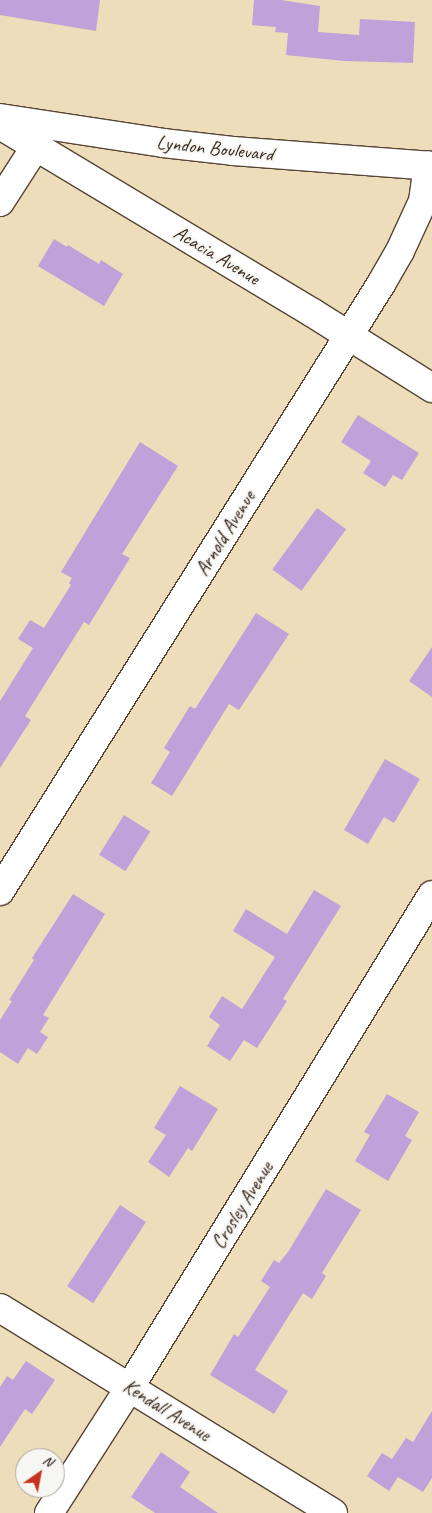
<!DOCTYPE html>
<html>
<head>
<meta charset="utf-8">
<style>
	body { margin:0 }
	#map { position:relative; width:432px; height:1513px; overflow:hidden; background:#eeddba; font-family:Caveat,sans-serif }
	div>[style] { position:absolute }
	.building>* { inset:0; background:#c0a1d9; transform-origin:0 0 }
	.roads { filter:drop-shadow(1px 0 #564535) drop-shadow(-1px 0 #564535) drop-shadow(0 1px #564535) drop-shadow(0 -1px #564535) }
	.minor>* { height:28px; margin:-14px; padding:0 14px; transform-origin:14px; border-radius:14px; background:#fff }
	span { translate:-50% -50%; white-space:nowrap; text-align:center; line-height:1.15; -webkit-text-stroke:4px #f6f6f2; paint-order:stroke }
	.street-label { font-size:20px; color:#3b2a1e }
	.north { position:absolute; left:15px; top:1448px; width:50px; height:50px; box-sizing:border-box; background:#f6f6f2; border:1px solid #aba49d; border-radius:50%; rotate:33deg; font-size:14px; font-weight:700; line-height:20px; text-align:center; color:#3b2a1e }
	.north::after { content:''; display:block; margin:auto; width:18px; height:22px; background:#c8321e; clip-path:polygon(50% 0,100% 100%,50% 72%,0 100%) }
</style>
</head>
<body>
<div id="map">
	<div class="building">
		<i style="clip-path:polygon(0 0,100px 0,96px 31px,0 15px)"></i>
		<i style="clip-path:polygon(254px 0,281px 0,320px 6px,318px 32px,359px 35px,360px 19px,415px 22px,413px 63px,344px 61px,286px 55px,288px 33px,275px 32px,276px 27px,252px 25px)"></i>
		<i style="clip-path:polygon(54px 239px,67px 247px,68px 245px,99px 264px,101px 260px,123px 274px,104px 306px,38px 266px)"></i>
		<i style="clip-path:polygon(358px 415px,419px 453px,402px 480px,393px 475px,385px 487px,363px 473px,371px 461px,341px 442px)"></i>
		<i style="clip-path:polygon(140px 442px,178px 466px,122px 554px,130px 558px,89px 625px,84px 622px,25px 716px,31px 720px,0 768px,0 701px,33px 648px,18px 639px,30px 620px,44px 628px,71px 585px,69px 583px,72px 578px,61px 572px)"></i>
		<i style="left:317px;top:508px;width:36px;height:76px;rotate:36deg"></i>
		<i style="clip-path:polygon(256px 613px,289px 634px,239px 710px,229px 704px,172px 796px,151px 783px,170px 752px,164px 748px,190px 706px,195px 709px)"></i>
		<i style="clip-path:polygon(432px 647px,432px 697px,409px 681px)"></i>
		<i style="clip-path:polygon(385px 759px,420px 779px,394px 823px,384px 817px,368px 844px,344px 830px)"></i>
		<i style="left:124px;top:815px;width:31px;height:47px;rotate:32deg"></i>
		<i style="clip-path:polygon(314px 890px,341px 906px,283px 999px,287px 1001px,257px 1048px,244px 1040px,230px 1061px,207px 1046px,220px 1025px,209px 1017px,222px 996px,242px 1009px,275px 957px,233px 931px,246px 909px,287px 934px)"></i>
		<i style="clip-path:polygon(73px 894px,105px 914px,43px 1015px,49px 1018px,40px 1032px,48px 1037px,37px 1054px,28px 1048px,18px 1064px,0 1052px,0 1020px,12px 1001px,9px 1000px,34px 960px,32px 958px)"></i>
		<i style="clip-path:polygon(180px 1086px,218px 1109px,192px 1151px,188px 1148px,169px 1177px,148px 1162px,166px 1135px,154px 1128px)"></i>
		<i style="clip-path:polygon(387px 1094px,419px 1112px,405px 1136px,412px 1140px,388px 1181px,355px 1161px,370px 1135px,364px 1132px)"></i>
		<i style="clip-path:polygon(326px 1189px,361px 1210px,322px 1273px,326px 1276px,312px 1299px,303px 1293px,255px 1370px,288px 1391px,274px 1414px,210px 1375px,234px 1334px,238px 1337px,270px 1287px,261px 1281px,274px 1260px,279px 1263px,288px 1252px)"></i>
		<i style="left:120px;top:1205px;width:31px;height:97px;rotate:33deg"></i>
		<i style="clip-path:polygon(26px 1361px,55px 1380px,32px 1414px,25px 1409px,0 1447px,0 1387px,7px 1376px,13px 1380px)"></i>
		<i style="clip-path:polygon(432px 1411px,432px 1478px,423px 1492px,398px 1477px,389px 1491px,367px 1476px,382px 1453px,392px 1459px,406px 1438px,413px 1442px)"></i>
		<i style="clip-path:polygon(161px 1452px,190px 1472px,180px 1487px,218px 1513px,155px 1513px,131px 1497px)"></i>
	</div>
	<div class="roads">
		<div class="minor">
			<i style="left:0;top:118px;width:165px;rotate:8.7deg"></i>
			<i style="left:163px;top:143px;width:70px;rotate:6.5deg"></i>
			<i style="left:233px;top:151px;width:200px;rotate:4.3deg"></i>
			<i style="left:0;top:125px;width:365px;rotate:31deg"></i>
			<i style="left:313px;top:313px;width:141px;rotate:32.2deg"></i>
			<i style="left:0;top:202px;width:67px;rotate:-57.3deg"></i>
			<i style="left:0;top:891px;width:717px;rotate:-57.88deg"></i>
			<i style="left:381px;top:284px;width:38px;rotate:-60deg"></i>
			<i style="left:400px;top:251px;width:55px;rotate:-65.3deg"></i>
			<i style="left:423px;top:201px;width:36px;rotate:-82deg"></i>
			<i style="left:0;top:1308px;width:391px;rotate:31.6deg"></i>
			<i style="left:49px;top:1513px;width:150px;rotate:-57.3deg"></i>
			<i style="left:130px;top:1387px;width:577px;rotate:-58.46deg"></i>
		</div>
	</div>
	<div class="street-label">
		<span style="left:215px;top:148px;rotate:6deg">Lyndon Boulevard</span>
		<span style="left:217px;top:255px;rotate:31deg">Acacia Avenue</span>
		<span style="left:225px;top:533px;rotate:-58deg">Arnold Avenue</span>
		<span style="left:242px;top:1205px;rotate:-58deg">Crosley Avenue</span>
		<span style="left:167px;top:1410px;rotate:32deg">Kendall Avenue</span>
	</div>
	<div class="north">N</div>
</div>
</body>
</html>
